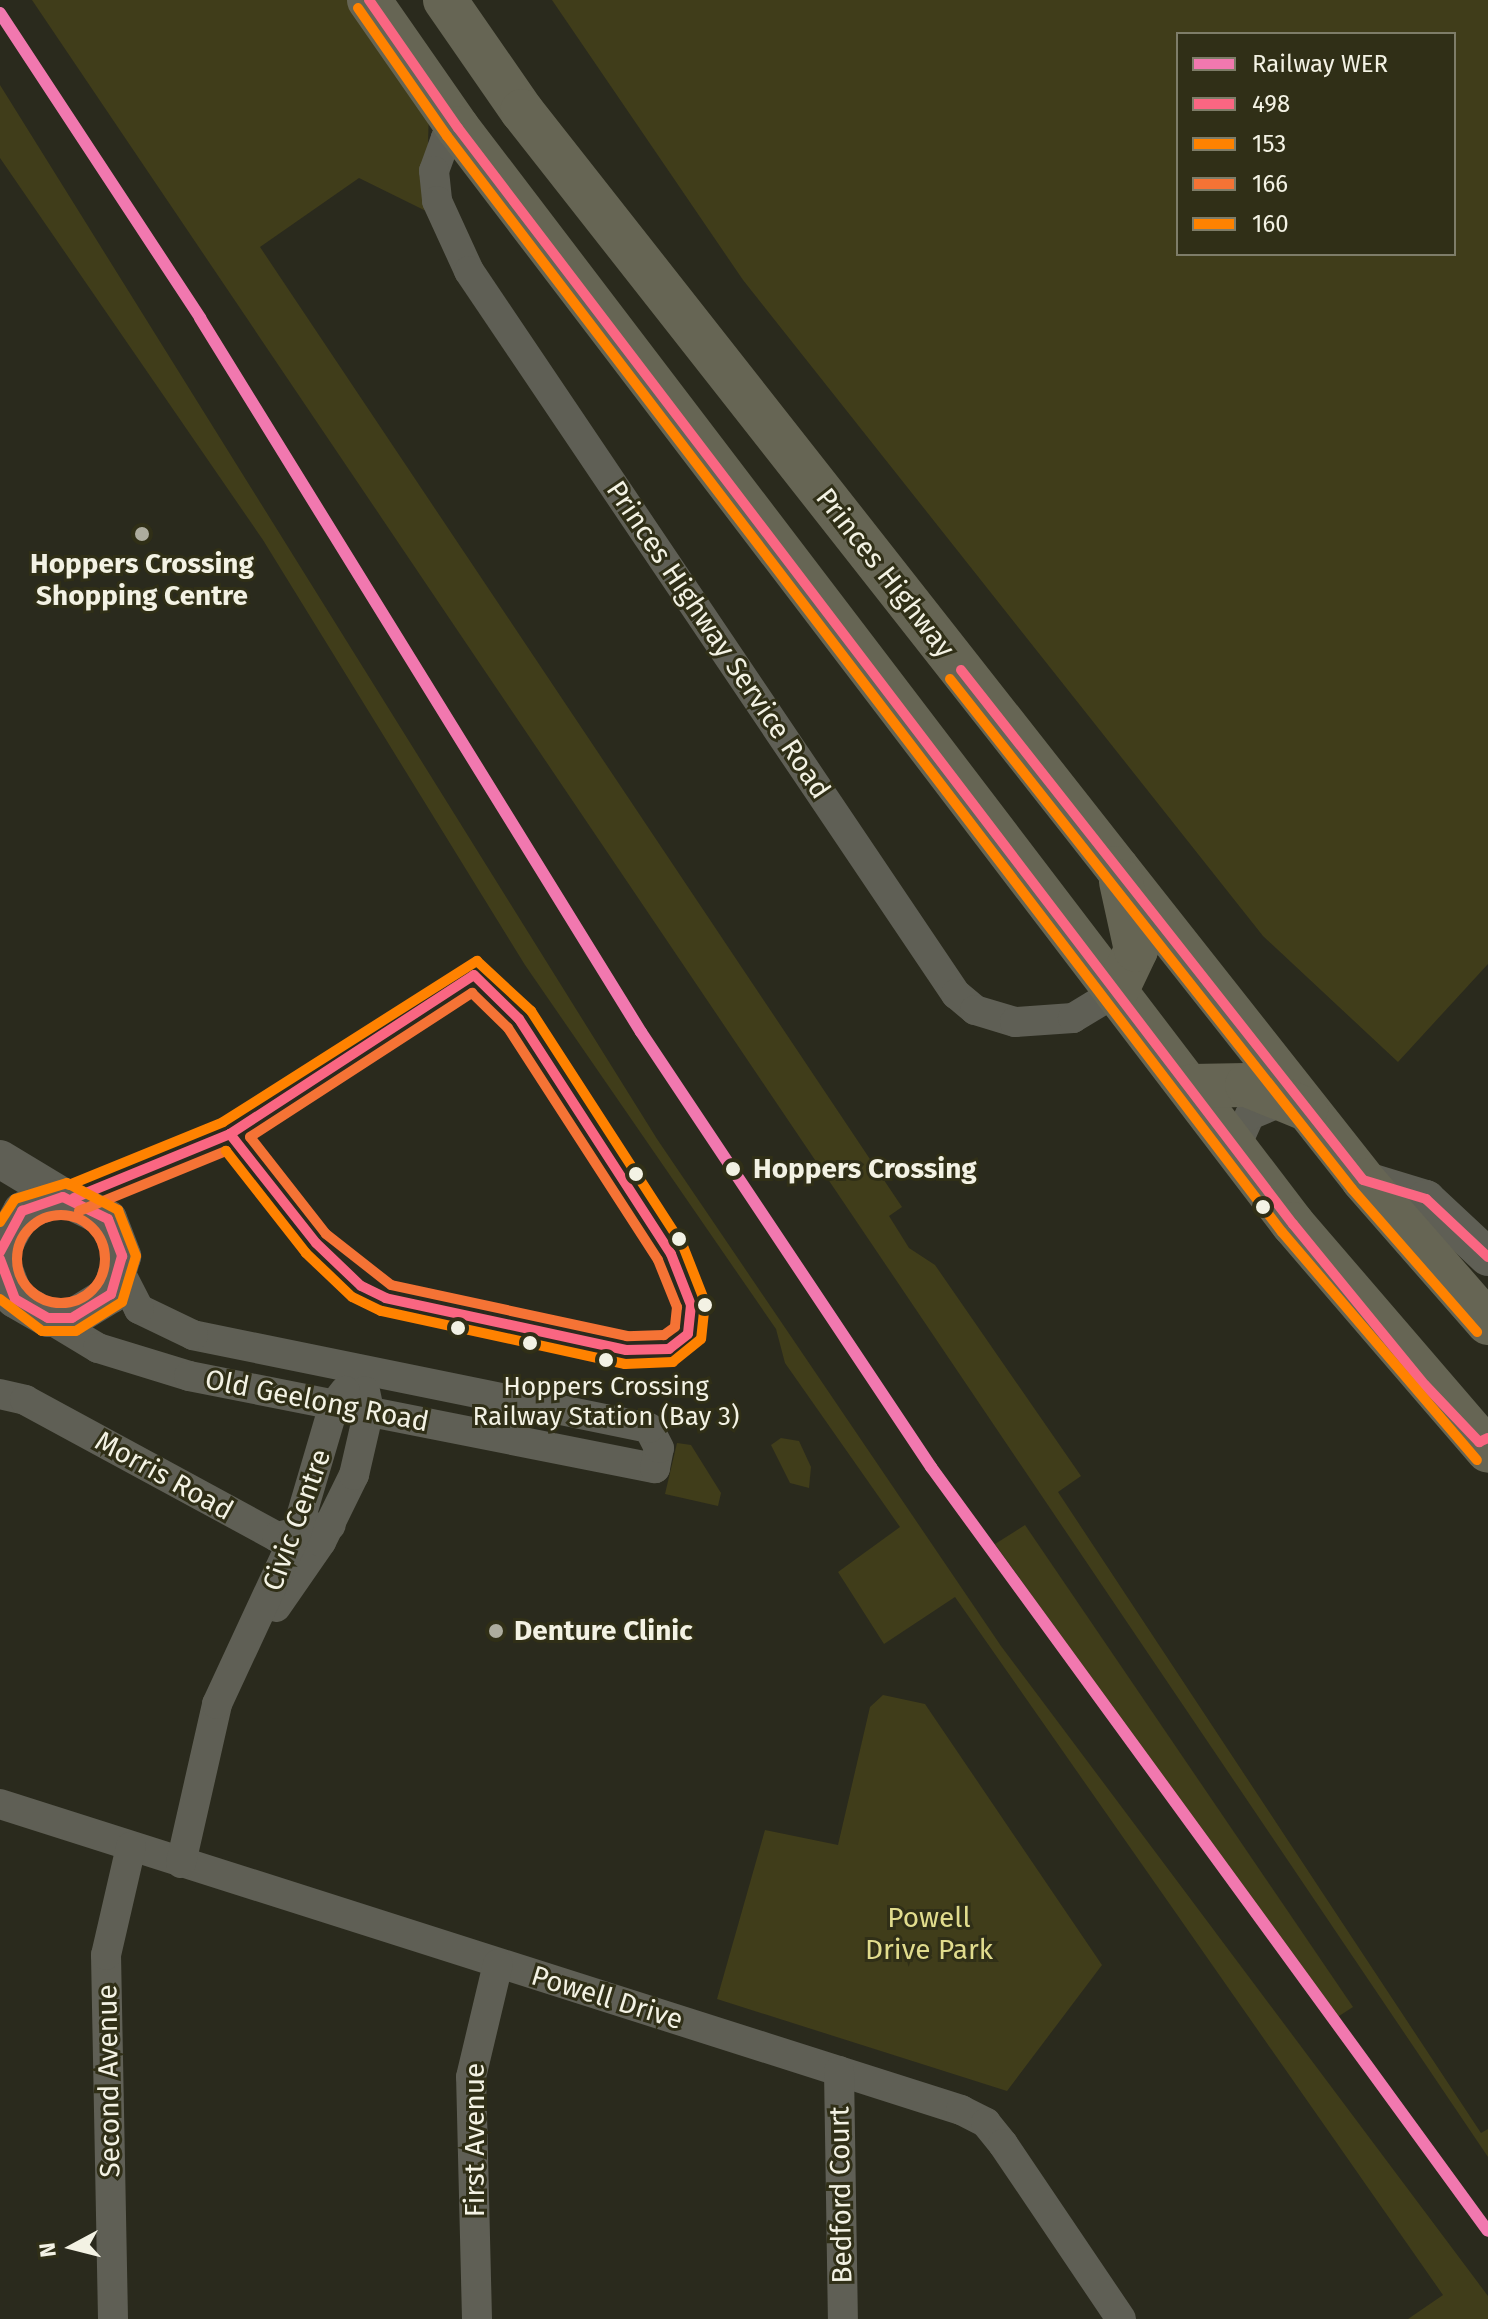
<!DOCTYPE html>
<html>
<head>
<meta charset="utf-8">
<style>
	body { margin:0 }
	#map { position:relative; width:1488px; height:2319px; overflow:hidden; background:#2a2a1d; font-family:"Fira Sans",sans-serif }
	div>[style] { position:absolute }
	.green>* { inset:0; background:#403d1a }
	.minor>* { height:30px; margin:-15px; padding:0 15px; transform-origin:15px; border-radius:15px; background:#5f5f55 }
	.tertiary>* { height:38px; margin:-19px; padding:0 19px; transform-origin:19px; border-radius:19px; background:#5f5f55 }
	.trunk>* { height:44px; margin:-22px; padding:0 22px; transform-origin:22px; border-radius:22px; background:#666554 }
	.bus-1>* { height:10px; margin:-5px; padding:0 5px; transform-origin:5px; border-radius:5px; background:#fa6682 }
	.bus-2>* { height:10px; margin:-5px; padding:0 5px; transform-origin:5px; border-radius:5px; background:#ff8200 }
	.bus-3>* { height:10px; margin:-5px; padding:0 5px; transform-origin:5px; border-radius:5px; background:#f57335 }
	.bus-3>.ring { margin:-5px; padding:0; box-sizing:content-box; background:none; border:10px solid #f57335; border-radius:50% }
	.bus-4>* { height:10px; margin:-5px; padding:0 5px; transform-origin:5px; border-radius:5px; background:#ff8200 }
	.rail-1>* { height:12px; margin:-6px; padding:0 6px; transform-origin:6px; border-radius:6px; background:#f178af }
	.dots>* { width:22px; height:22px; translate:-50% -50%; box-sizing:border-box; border:4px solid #302f17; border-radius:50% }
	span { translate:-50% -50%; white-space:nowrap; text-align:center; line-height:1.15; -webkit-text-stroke:6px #302f17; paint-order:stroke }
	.bus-label { font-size:26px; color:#f3f2e4 }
	.poi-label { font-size:28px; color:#f3f2e4; font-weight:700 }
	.left { translate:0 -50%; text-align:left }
	.street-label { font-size:28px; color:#f3f2e4 }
	.stop-label { font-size:28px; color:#f3f2e4; font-weight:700 }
	.park-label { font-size:28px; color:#e1dc8d }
	.legend { position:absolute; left:1176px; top:32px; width:280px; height:224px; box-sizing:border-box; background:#302f17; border:2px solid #7e7d69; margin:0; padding:10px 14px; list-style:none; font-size:24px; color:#f3f2e4 }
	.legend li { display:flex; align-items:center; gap:16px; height:40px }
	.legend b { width:40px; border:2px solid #7e7d69 }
	.north { position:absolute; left:32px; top:2207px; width:80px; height:80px; -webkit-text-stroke:6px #302f17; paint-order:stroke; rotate:263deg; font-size:22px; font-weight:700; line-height:32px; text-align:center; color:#f3f2e4 }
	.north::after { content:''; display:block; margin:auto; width:28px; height:36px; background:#f3f2e4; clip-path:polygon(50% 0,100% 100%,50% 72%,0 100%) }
</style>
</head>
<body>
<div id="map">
	<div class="green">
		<i style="clip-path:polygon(32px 0,350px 0,429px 110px,426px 211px,359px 178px,260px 247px,902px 1207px,889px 1216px,909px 1248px,935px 1265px,1081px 1476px,1058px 1492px,1481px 2133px,1488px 2129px,1488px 2157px)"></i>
		<i style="clip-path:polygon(evenodd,552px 0,1488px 0,1488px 964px,1398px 1062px,1263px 936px,743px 280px,552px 0,1178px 34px,1454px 34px,1454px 254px,1178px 254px,1178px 34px)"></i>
		<i style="clip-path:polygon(0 85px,657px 1139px,1001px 1646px,1488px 2296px,1488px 2319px,1408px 2319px,1443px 2295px,955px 1597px,884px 1644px,838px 1572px,900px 1527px,785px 1363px,776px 1329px,525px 965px,263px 540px,0 158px)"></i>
		<i style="clip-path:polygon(781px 1438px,799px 1441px,811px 1467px,809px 1488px,790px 1483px,771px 1445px)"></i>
		<i style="clip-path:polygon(677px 1443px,691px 1445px,721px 1493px,718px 1506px,665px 1494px)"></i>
		<i style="clip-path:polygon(1025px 1525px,1353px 2007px,1336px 2018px,995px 1544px)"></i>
		<i style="clip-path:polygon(883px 1695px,925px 1704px,1102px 1965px,1007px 2091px,717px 1999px,765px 1830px,838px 1845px,870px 1707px)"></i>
	</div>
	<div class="minor">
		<i style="left:458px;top:128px;width:16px;rotate:140deg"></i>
		<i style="left:446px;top:138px;width:35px;rotate:110deg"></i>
		<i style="left:434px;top:171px;width:30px;rotate:84deg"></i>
		<i style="left:437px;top:201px;width:77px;rotate:65.4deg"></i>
		<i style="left:469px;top:271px;width:872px;rotate:56.04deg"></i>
		<i style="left:956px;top:994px;width:25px;rotate:40deg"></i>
		<i style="left:975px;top:1010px;width:42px;rotate:16.7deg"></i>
		<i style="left:1015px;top:1022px;width:58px;rotate:-3.9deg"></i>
		<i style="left:1073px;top:1018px;width:50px;rotate:-31.2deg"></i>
		<i style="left:1236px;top:1146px;width:34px;rotate:-66deg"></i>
		<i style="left:1250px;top:1115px;width:38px;rotate:-23deg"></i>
		<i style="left:48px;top:1318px;width:58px;rotate:31deg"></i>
		<i style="left:98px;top:1348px;width:95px;rotate:17.1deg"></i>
		<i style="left:189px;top:1376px;width:475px;rotate:11.2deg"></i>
		<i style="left:655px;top:1468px;width:20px;rotate:-79deg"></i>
		<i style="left:659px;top:1448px;width:22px;rotate:-117deg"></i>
		<i style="left:649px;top:1428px;width:465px;rotate:-168.5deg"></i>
		<i style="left:193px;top:1335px;width:60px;rotate:-154.3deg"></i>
		<i style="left:139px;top:1309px;width:42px;rotate:-117.2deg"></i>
		<i style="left:0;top:1394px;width:26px;rotate:13deg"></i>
		<i style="left:25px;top:1400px;width:287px;rotate:28.5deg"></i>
		<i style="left:277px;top:1537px;width:55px;rotate:-12.5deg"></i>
		<i style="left:276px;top:1607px;width:79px;rotate:-55.3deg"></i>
		<i style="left:321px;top:1542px;width:75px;rotate:-63.8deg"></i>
		<i style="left:354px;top:1475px;width:67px;rotate:-77deg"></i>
		<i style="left:369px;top:1410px;width:19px;rotate:-102deg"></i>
		<i style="left:0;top:1804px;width:1009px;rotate:17.66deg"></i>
		<i style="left:961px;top:2110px;width:28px;rotate:27deg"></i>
		<i style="left:986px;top:2123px;width:27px;rotate:51deg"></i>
		<i style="left:1003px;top:2144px;width:211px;rotate:56deg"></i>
		<i style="left:181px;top:1863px;width:163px;rotate:-77.2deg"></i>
		<i style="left:217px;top:1704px;width:187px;rotate:-65.1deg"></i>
		<i style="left:296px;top:1534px;width:134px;rotate:-73.6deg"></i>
		<i style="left:334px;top:1405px;width:18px;rotate:-52deg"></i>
		<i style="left:839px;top:2071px;width:248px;rotate:89.1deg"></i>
		<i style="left:113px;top:2319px;width:364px;rotate:-91.1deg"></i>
		<i style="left:106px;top:1955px;width:111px;rotate:-77deg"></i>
		<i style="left:477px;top:2319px;width:242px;rotate:-91.4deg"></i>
		<i style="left:471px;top:2077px;width:116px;rotate:-76.6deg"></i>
	</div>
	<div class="tertiary">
		<i style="left:0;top:1159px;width:74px;rotate:31.1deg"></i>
		<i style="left:1363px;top:1180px;width:66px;rotate:16.8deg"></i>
		<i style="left:1426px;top:1199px;width:85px;rotate:43.1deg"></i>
		<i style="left:0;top:1252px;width:47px;rotate:-61.8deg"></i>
		<i style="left:22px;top:1211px;width:43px;rotate:-18.9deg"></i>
		<i style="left:63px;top:1197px;width:50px;rotate:26.1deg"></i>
		<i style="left:108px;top:1219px;width:40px;rotate:69deg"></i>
		<i style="left:122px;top:1256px;width:40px;rotate:106deg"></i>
		<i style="left:111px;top:1294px;width:46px;rotate:148.4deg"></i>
		<i style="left:72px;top:1318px;width:24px;rotate:180deg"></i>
		<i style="left:48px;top:1318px;width:38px;rotate:-150deg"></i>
		<i style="left:15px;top:1299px;width:43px;rotate:-110.6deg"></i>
	</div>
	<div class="trunk">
		<i style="left:369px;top:0;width:156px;rotate:55.2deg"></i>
		<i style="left:458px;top:128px;width:1378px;rotate:52.7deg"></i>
		<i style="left:1293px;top:1224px;width:299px;rotate:49.3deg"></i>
		<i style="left:445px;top:0;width:135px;rotate:55.3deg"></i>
		<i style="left:522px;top:111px;width:963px;rotate:51.83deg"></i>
		<i style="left:1117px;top:868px;width:397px;rotate:51.7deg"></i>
		<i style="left:1363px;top:1180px;width:190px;rotate:48.8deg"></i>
		<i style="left:1116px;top:992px;width:47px;rotate:-64.5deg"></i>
		<i style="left:1136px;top:950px;width:70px;rotate:-102.4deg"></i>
		<i style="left:1192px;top:1086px;width:55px;rotate:-1deg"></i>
		<i style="left:1247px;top:1085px;width:64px;rotate:22.1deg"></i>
	</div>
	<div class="bus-1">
		<i style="left:369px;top:0;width:156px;rotate:55.2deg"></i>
		<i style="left:458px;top:128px;width:1378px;rotate:52.7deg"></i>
		<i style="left:1293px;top:1224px;width:208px;rotate:50.7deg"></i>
		<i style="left:1425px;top:1385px;width:79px;rotate:46.5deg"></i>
		<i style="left:1479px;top:1442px;width:10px;rotate:-24deg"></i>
		<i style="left:961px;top:670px;width:649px;rotate:51.75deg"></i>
		<i style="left:1363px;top:1180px;width:66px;rotate:16.8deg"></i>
		<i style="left:1426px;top:1199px;width:85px;rotate:43.1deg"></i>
		<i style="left:474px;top:975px;width:63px;rotate:44.4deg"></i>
		<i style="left:519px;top:1019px;width:280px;rotate:57.1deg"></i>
		<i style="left:671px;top:1254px;width:55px;rotate:68.6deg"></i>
		<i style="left:691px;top:1305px;width:29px;rotate:96deg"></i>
		<i style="left:688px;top:1334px;width:24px;rotate:142deg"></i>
		<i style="left:669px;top:1349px;width:43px;rotate:178.7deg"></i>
		<i style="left:626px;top:1350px;width:246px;rotate:-167.8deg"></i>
		<i style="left:386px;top:1298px;width:28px;rotate:-154deg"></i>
		<i style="left:361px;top:1286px;width:62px;rotate:-136.3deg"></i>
		<i style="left:316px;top:1243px;width:139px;rotate:-128.3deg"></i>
		<i style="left:230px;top:1134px;width:291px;rotate:-33.1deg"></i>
		<i style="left:74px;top:1198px;width:169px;rotate:-22.3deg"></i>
		<i style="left:0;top:1252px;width:47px;rotate:-61.8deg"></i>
		<i style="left:22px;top:1211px;width:43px;rotate:-18.9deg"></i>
		<i style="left:63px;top:1197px;width:50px;rotate:26.1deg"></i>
		<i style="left:108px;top:1219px;width:40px;rotate:69deg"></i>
		<i style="left:122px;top:1256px;width:40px;rotate:106deg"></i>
		<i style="left:111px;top:1294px;width:46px;rotate:148.4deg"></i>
		<i style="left:72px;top:1318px;width:24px;rotate:180deg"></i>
		<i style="left:48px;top:1318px;width:38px;rotate:-150deg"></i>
		<i style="left:15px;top:1299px;width:43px;rotate:-110.6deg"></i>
	</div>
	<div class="bus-2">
		<i style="left:358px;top:8px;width:156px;rotate:55.2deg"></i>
		<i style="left:447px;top:136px;width:1378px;rotate:52.7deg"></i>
		<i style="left:1282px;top:1232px;width:300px;rotate:49.5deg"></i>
		<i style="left:950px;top:679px;width:649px;rotate:51.75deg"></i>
		<i style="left:1352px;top:1189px;width:190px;rotate:48.8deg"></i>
	</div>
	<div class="bus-3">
		<i style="left:472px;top:993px;width:50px;rotate:44.2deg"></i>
		<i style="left:508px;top:1028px;width:276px;rotate:57.1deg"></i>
		<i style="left:658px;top:1260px;width:51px;rotate:68deg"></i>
		<i style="left:677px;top:1307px;width:20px;rotate:96deg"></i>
		<i style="left:675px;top:1327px;width:14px;rotate:144deg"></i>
		<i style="left:664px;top:1335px;width:37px;rotate:178deg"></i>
		<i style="left:627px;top:1336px;width:241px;rotate:-167.8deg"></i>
		<i style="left:391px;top:1285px;width:83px;rotate:-141.9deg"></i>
		<i style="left:326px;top:1234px;width:123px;rotate:-128.1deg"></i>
		<i style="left:250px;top:1137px;width:265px;rotate:-33deg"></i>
		<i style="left:79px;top:1211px;width:159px;rotate:-22.2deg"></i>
		<i class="ring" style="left:17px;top:1215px;width:78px;height:78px"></i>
	</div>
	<div class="bus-4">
		<i style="left:69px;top:1185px;width:166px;rotate:-22.2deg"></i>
		<i style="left:223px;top:1122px;width:301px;rotate:-32.4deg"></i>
		<i style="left:477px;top:961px;width:74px;rotate:42.8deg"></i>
		<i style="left:531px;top:1011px;width:280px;rotate:57.1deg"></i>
		<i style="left:683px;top:1246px;width:60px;rotate:68.6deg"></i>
		<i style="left:705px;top:1302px;width:37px;rotate:96deg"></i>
		<i style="left:701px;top:1339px;width:36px;rotate:141deg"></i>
		<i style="left:673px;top:1362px;width:48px;rotate:177.6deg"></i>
		<i style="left:625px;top:1364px;width:250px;rotate:-167.7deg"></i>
		<i style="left:381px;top:1311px;width:32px;rotate:-154deg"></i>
		<i style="left:352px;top:1297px;width:64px;rotate:-136.3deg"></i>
		<i style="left:306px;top:1253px;width:130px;rotate:-128.1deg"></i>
		<i style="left:0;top:1222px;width:27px;rotate:-57deg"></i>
		<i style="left:15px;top:1199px;width:54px;rotate:-17.1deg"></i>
		<i style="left:67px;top:1183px;width:58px;rotate:27.9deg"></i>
		<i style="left:118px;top:1210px;width:49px;rotate:68.6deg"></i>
		<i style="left:136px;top:1256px;width:48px;rotate:106.9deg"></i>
		<i style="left:122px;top:1302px;width:54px;rotate:147.8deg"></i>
		<i style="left:76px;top:1331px;width:34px;rotate:180deg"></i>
		<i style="left:42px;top:1331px;width:53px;rotate:-142.7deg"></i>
	</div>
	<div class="rail-1">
		<i style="left:0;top:13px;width:365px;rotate:56.7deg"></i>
		<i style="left:200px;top:318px;width:839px;rotate:58.3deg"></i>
		<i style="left:641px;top:1032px;width:523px;rotate:56.31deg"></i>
		<i style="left:931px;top:1467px;width:945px;rotate:53.91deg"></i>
	</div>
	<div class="dots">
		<i style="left:142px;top:534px;background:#adac9e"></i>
		<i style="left:733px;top:1169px;background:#f3f2e4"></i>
		<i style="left:636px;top:1174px;background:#f3f2e4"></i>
		<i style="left:1263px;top:1207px;background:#f3f2e4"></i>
		<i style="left:679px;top:1239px;background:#f3f2e4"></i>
		<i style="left:705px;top:1305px;background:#f3f2e4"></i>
		<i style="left:458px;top:1328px;background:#f3f2e4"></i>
		<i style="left:530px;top:1343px;background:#f3f2e4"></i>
		<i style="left:606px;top:1360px;background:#f3f2e4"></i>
		<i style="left:496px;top:1631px;background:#adac9e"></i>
	</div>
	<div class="bus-label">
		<span style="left:606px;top:1402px">Hoppers Crossing<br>Railway Station (Bay 3)</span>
	</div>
	<div class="poi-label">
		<span style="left:142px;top:580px">Hoppers Crossing<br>Shopping Centre</span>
		<span class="left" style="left:514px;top:1631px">Denture Clinic</span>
	</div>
	<div class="street-label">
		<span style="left:885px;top:573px;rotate:52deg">Princes Highway</span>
		<span style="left:718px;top:640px;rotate:56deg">Princes Highway Service Road</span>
		<span style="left:317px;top:1401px;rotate:11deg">Old Geelong Road</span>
		<span style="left:164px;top:1476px;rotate:29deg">Morris Road</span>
		<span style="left:297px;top:1520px;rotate:-70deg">Civic Centre</span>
		<span style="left:607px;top:1998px;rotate:17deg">Powell Drive</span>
		<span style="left:109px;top:2081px;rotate:-91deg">Second Avenue</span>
		<span style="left:475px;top:2140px;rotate:-90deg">First Avenue</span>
		<span style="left:841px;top:2195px;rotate:-91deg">Bedford Court</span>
	</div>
	<div class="stop-label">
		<span class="left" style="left:753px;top:1169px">Hoppers Crossing</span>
	</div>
	<div class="park-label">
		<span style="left:929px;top:1934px">Powell<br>Drive Park</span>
	</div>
	<ul class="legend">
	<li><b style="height:10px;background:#f178af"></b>Railway WER</li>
	<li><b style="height:10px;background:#fa6682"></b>498</li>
	<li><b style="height:10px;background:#ff8200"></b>153</li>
	<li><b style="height:10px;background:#f57335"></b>166</li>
	<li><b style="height:10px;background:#ff8200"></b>160</li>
	</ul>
	<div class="north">N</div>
</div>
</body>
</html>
